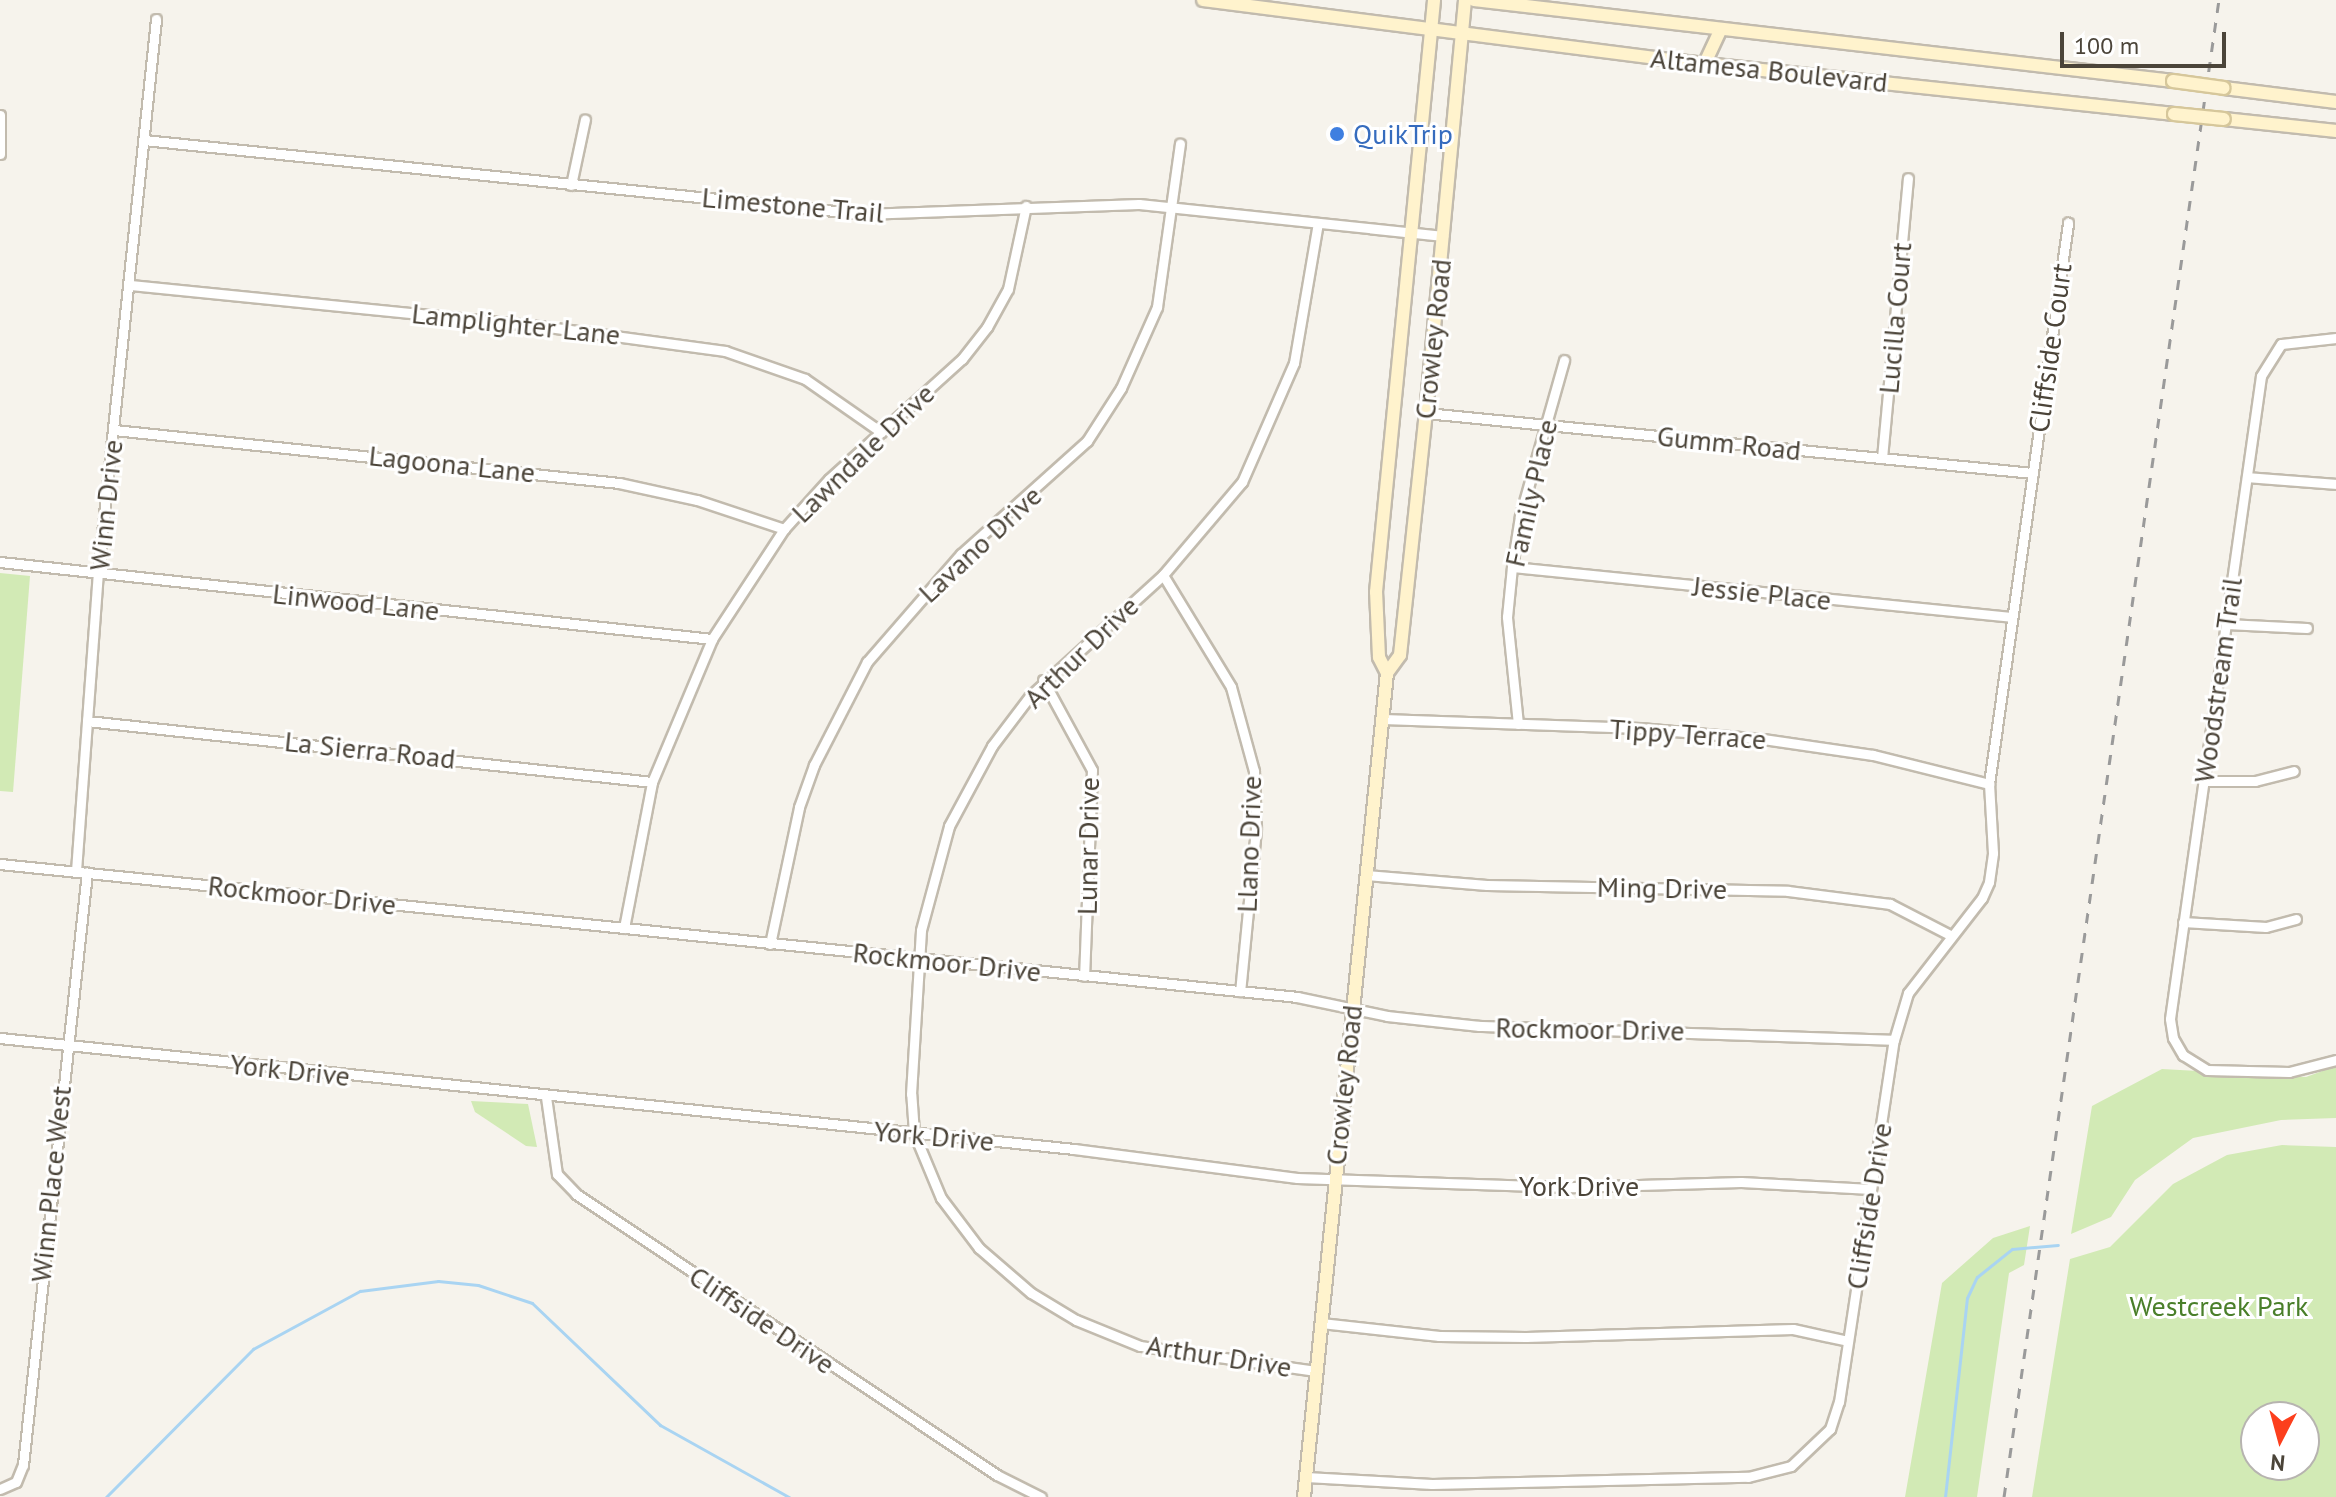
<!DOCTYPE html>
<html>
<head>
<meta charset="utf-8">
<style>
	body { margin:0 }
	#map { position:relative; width:2336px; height:1497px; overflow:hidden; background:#f6f3ec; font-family:"PT Sans",sans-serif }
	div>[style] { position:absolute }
	.green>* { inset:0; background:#d2eab5 }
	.stream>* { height:3px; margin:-1.5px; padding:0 1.5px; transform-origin:1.5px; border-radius:1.5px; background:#a9d4f2 }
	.roads { filter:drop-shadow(2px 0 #c2bbae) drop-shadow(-2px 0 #c2bbae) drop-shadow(0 2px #c2bbae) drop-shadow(0 -2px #c2bbae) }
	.minor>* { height:9px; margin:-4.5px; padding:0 4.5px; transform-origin:4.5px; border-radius:4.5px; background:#fff }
	.secondary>* { height:12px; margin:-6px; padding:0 6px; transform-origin:6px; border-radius:6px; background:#fff3cd }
	.rail>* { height:3px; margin-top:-1.5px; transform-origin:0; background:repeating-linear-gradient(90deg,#9a9a9a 0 10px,transparent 0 20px) }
	.bridges { filter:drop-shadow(2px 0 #d6c79b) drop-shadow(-2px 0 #d6c79b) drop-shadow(0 2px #d6c79b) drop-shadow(0 -2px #d6c79b) }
	.secondary-bridge>* { height:12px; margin:-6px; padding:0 6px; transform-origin:6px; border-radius:6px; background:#fff3cd }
	.dots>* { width:22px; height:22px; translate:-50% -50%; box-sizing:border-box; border:4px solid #fff; border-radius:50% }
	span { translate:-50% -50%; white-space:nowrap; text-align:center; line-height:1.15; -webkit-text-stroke:6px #fff; paint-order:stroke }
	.street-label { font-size:28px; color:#4b4439 }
	.shop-label { font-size:28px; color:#366cbe }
	.left { translate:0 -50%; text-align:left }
	.park-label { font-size:28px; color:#4a7f2a }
	.north { position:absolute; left:2240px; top:1401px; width:80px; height:80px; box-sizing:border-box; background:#fff; border:2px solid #b7b4b0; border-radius:50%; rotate:186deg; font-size:22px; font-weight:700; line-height:32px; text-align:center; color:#4b4439 }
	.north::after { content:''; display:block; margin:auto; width:28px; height:36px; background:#fc3f1d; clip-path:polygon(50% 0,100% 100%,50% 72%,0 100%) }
	.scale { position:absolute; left:2060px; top:32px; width:166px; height:36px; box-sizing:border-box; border:4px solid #4b4439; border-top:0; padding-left:10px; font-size:24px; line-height:28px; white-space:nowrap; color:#4b4439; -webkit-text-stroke:6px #fff; paint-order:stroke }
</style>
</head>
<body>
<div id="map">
	<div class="green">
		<i style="clip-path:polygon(0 573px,30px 576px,13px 792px,0 791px)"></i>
		<i style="clip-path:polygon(2336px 1066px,2336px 1118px,2281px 1120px,2193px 1138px,2135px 1180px,2111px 1217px,2071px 1234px,2092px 1106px,2162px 1069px,2306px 1077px)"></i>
		<i style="clip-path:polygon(471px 1101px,528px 1104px,537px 1147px,526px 1146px,475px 1112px)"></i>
		<i style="clip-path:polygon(evenodd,2282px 1145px,2336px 1147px,2336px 1497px,2032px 1497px,2070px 1259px,2110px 1247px,2173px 1184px,2227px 1155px,2282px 1145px,2256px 1417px,2304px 1417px,2304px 1465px,2256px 1465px,2256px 1417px)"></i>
		<i style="clip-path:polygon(2030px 1226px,2024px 1265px,2009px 1273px,1977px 1497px,1905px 1497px,1942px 1283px,1993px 1238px)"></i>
	</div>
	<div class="stream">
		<i style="left:106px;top:1497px;width:209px;rotate:-45.2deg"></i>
		<i style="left:253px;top:1349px;width:122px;rotate:-28.5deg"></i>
		<i style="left:360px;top:1291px;width:79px;rotate:-7.3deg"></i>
		<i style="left:438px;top:1281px;width:40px;rotate:5.7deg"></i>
		<i style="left:478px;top:1285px;width:57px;rotate:18.4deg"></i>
		<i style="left:532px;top:1303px;width:177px;rotate:43.6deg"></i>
		<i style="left:660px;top:1425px;width:148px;rotate:29.2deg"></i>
		<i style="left:1945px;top:1497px;width:200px;rotate:-83.7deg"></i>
		<i style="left:1967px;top:1298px;width:23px;rotate:-65deg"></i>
		<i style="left:1977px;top:1277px;width:45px;rotate:-38.7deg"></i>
		<i style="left:2012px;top:1249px;width:46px;rotate:-5deg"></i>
	</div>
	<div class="roads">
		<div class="minor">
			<i style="left:0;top:115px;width:39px;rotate:90deg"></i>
			<i style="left:144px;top:140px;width:724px;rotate:5.87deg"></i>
			<i style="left:864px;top:214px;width:275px;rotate:-2.1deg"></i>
			<i style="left:1139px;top:204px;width:306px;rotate:6deg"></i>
			<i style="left:571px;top:185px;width:67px;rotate:-78deg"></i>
			<i style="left:130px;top:285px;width:420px;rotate:5.7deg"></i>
			<i style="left:548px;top:327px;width:179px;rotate:7.7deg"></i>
			<i style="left:725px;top:351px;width:85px;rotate:19.3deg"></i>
			<i style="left:805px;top:379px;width:93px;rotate:34.9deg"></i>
			<i style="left:2336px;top:338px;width:55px;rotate:173.8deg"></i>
			<i style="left:2281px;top:344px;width:38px;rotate:122deg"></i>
			<i style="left:2261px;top:376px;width:649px;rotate:98.06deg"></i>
			<i style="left:2170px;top:1019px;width:19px;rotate:81deg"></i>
			<i style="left:2173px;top:1038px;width:20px;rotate:60deg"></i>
			<i style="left:2183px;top:1055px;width:28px;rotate:32deg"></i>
			<i style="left:2207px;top:1070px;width:82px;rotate:1.4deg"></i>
			<i style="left:2289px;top:1072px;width:49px;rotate:-14.3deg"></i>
			<i style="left:1426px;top:413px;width:610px;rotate:5.65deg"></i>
			<i style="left:114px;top:430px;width:508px;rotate:5.99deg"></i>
			<i style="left:619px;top:483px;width:80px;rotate:12.3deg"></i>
			<i style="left:697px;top:500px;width:92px;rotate:18.4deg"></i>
			<i style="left:1882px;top:458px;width:281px;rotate:-84.7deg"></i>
			<i style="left:2247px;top:477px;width:89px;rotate:4.5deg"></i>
			<i style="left:0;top:562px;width:716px;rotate:6.17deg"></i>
			<i style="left:1512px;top:567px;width:502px;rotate:5.71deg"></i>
			<i style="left:1163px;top:575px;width:131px;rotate:58.7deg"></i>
			<i style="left:1231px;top:687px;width:87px;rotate:74.7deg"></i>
			<i style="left:1254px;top:771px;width:58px;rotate:88deg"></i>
			<i style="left:1256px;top:829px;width:163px;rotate:95.6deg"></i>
			<i style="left:2226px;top:624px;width:81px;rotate:2.8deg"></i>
			<i style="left:1043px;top:680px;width:102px;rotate:61.4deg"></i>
			<i style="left:1092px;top:770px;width:206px;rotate:92.2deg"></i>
			<i style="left:1383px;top:719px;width:257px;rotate:2deg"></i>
			<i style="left:1640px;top:728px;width:123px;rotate:5.1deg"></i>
			<i style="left:1763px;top:739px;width:111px;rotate:8.3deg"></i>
			<i style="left:1873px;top:755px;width:120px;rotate:14deg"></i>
			<i style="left:87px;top:721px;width:568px;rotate:6.16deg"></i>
			<i style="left:1518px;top:724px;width:108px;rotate:-95.9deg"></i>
			<i style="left:1507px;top:617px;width:50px;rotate:-84.3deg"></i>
			<i style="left:1512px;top:567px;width:52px;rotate:-81.1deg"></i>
			<i style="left:1520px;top:516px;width:162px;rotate:-74.2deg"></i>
			<i style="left:2203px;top:781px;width:52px"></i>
			<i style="left:2255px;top:781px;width:40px;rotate:-14.4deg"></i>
			<i style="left:0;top:864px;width:1304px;rotate:5.85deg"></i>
			<i style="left:1297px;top:997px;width:92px;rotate:11.9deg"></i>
			<i style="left:1387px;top:1016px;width:93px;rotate:6.2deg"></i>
			<i style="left:1479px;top:1026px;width:415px;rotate:1.9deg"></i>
			<i style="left:76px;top:871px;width:300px;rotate:-85.8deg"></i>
			<i style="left:98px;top:572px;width:556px;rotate:-84.01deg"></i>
			<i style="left:1366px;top:875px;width:121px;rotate:4.7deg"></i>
			<i style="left:1487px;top:885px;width:301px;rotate:1.1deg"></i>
			<i style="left:1788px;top:891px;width:103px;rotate:7.3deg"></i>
			<i style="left:1890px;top:904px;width:68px;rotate:27.3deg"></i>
			<i style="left:2183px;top:922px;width:83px;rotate:3.4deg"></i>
			<i style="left:2266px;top:927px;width:31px;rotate:-15deg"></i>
			<i style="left:624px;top:928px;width:149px;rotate:-79.1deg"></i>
			<i style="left:652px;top:782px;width:155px;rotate:-67.2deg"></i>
			<i style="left:712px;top:639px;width:131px;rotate:-56.8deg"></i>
			<i style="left:784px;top:529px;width:67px;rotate:-48deg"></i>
			<i style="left:829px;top:479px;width:179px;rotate:-42.1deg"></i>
			<i style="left:962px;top:359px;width:41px;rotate:-52deg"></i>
			<i style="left:987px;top:327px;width:43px;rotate:-61.1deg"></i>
			<i style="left:1008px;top:289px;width:85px;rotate:-77.8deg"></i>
			<i style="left:770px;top:944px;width:140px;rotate:-78deg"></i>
			<i style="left:799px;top:807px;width:45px;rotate:-70.3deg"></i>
			<i style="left:814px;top:765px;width:116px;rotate:-62.8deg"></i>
			<i style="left:867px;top:662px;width:143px;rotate:-49deg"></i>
			<i style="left:961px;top:554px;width:169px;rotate:-41.9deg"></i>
			<i style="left:1087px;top:441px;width:63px;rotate:-57.3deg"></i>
			<i style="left:1121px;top:388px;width:89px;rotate:-66deg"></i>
			<i style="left:1157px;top:307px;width:165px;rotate:-82deg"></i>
			<i style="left:0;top:1038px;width:1080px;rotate:5.9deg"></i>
			<i style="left:1074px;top:1149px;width:225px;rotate:7.4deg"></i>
			<i style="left:1297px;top:1178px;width:277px;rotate:1.9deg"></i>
			<i style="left:1574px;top:1187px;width:167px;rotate:-1.7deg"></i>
			<i style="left:1741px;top:1182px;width:130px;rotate:3.1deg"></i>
			<i style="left:546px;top:1097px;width:78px;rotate:81.9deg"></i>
			<i style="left:557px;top:1174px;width:28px;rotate:46deg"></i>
			<i style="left:576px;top:1194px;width:506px;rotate:33.72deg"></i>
			<i style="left:997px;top:1475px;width:49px;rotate:26.6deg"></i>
			<i style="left:1321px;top:1323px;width:119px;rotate:6.3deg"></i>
			<i style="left:1439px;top:1336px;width:87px;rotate:0.7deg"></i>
			<i style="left:1526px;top:1337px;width:267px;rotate:-1.7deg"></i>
			<i style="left:1793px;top:1329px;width:56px;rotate:12.3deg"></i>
			<i style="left:1316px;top:1371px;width:178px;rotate:-171.9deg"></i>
			<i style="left:1140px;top:1346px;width:69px;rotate:-157.9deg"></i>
			<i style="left:1076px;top:1320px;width:52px;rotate:-149deg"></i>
			<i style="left:1031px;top:1293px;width:69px;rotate:-139.1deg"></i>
			<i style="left:979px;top:1248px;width:63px;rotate:-127.2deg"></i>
			<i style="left:941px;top:1198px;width:70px;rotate:-112.6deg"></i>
			<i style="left:914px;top:1133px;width:39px;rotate:-94deg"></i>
			<i style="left:911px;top:1094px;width:164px;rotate:-86.5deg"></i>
			<i style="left:921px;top:930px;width:108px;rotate:-74.9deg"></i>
			<i style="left:949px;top:826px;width:91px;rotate:-61.7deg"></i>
			<i style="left:992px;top:746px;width:63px;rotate:-52.8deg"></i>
			<i style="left:1030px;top:696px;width:180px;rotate:-42.3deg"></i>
			<i style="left:1163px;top:575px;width:122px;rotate:-49.7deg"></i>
			<i style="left:1242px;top:482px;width:130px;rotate:-66.4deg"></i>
			<i style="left:1294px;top:363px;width:142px;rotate:-80.3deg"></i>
			<i style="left:1306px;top:1477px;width:126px;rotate:3.2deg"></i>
			<i style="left:1432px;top:1484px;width:316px;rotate:-1.3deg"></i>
			<i style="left:1748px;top:1477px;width:44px;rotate:-14.3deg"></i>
			<i style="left:1791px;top:1466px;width:54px;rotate:-43.5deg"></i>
			<i style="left:1830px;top:1429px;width:28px;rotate:-72deg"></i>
			<i style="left:1839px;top:1402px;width:366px;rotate:-81.4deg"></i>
			<i style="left:1894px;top:1040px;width:49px;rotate:-73.4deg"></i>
			<i style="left:1908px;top:993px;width:120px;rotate:-52.1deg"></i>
			<i style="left:1982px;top:898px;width:17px;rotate:-66deg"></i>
			<i style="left:1989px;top:882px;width:29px;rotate:-82deg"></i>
			<i style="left:1993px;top:853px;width:69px;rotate:-93.3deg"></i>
			<i style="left:1989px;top:784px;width:567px;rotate:-81.98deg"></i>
			<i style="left:0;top:1489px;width:17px;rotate:-24deg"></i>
			<i style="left:16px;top:1482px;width:18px;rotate:-68deg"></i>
			<i style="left:23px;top:1465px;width:596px;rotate:-83.84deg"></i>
		</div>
		<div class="secondary">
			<i style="left:1203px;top:0;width:479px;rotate:7.3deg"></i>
			<i style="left:1678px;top:61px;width:499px;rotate:6.1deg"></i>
			<i style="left:1474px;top:0;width:704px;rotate:6.61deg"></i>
			<i style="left:1705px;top:63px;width:35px;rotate:-65deg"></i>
			<i style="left:2224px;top:88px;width:113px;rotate:7.1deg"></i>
			<i style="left:2224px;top:119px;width:113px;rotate:6.1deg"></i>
			<i style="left:1387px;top:673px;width:18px;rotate:-117deg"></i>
			<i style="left:1379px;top:657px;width:65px;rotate:-92.6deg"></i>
			<i style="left:1376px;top:592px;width:595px;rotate:-84.4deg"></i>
			<i style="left:1304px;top:1497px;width:828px;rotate:-84.25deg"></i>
			<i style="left:1387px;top:673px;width:22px;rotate:-54deg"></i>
			<i style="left:1400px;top:655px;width:243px;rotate:-83.9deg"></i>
			<i style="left:1426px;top:413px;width:415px;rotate:-84.6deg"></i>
		</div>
	</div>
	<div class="rail">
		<i style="left:2004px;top:1497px;width:1512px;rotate:-81.83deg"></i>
	</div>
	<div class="bridges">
		<div class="secondary-bridge">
			<i style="left:2173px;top:81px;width:51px;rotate:7.8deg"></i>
			<i style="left:2174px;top:114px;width:50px;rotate:5.7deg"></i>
		</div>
	</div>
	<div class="dots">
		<i style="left:1337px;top:134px;background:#3f7fe0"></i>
	</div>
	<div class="street-label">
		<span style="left:1769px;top:70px;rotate:6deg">Altamesa Boulevard</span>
		<span style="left:793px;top:205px;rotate:5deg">Limestone Trail</span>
		<span style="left:1895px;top:318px;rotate:-85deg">Lucilla Court</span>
		<span style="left:516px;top:324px;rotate:6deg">Lamplighter Lane</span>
		<span style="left:1433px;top:339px;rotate:-84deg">Crowley Road</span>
		<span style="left:2050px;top:348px;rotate:-82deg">Cliffside Court</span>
		<span style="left:1729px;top:443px;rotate:6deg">Gumm Road</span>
		<span style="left:863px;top:453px;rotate:-44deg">Lawndale Drive</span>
		<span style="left:452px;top:464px;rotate:6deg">Lagoona Lane</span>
		<span style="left:1531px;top:493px;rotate:-77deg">Family Place</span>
		<span style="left:106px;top:505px;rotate:-84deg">Winn Drive</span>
		<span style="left:980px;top:544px;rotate:-43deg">Lavano Drive</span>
		<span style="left:1762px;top:593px;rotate:6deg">Jessie Place</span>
		<span style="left:356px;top:602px;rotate:6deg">Linwood Lane</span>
		<span style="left:1081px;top:652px;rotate:-44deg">Arthur Drive</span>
		<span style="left:2218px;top:680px;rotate:-82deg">Woodstream Trail</span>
		<span style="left:1688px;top:734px;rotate:4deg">Tippy Terrace</span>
		<span style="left:370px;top:750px;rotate:6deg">La Sierra Road</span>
		<span style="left:1249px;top:844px;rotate:-88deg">Llano Drive</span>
		<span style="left:1088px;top:846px;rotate:-89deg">Lunar Drive</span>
		<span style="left:1662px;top:888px;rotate:1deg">Ming Drive</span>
		<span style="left:302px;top:895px;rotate:6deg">Rockmoor Drive</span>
		<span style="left:947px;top:962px;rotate:6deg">Rockmoor Drive</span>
		<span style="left:1590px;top:1029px;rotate:1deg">Rockmoor Drive</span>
		<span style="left:290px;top:1070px;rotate:6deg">York Drive</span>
		<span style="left:1344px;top:1085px;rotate:-84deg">Crowley Road</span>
		<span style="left:934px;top:1136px;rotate:5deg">York Drive</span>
		<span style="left:51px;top:1184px;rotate:-84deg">Winn Place West</span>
		<span style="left:1579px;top:1186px">York Drive</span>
		<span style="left:1869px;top:1206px;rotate:-81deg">Cliffside Drive</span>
		<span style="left:762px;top:1320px;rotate:34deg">Cliffside Drive</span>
		<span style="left:1219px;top:1356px;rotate:9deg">Arthur Drive</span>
	</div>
	<div class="shop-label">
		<span class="left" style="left:1353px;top:134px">QuikTrip</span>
	</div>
	<div class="park-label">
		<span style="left:2219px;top:1306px">Westcreek Park</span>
	</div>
	<div class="north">N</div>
	<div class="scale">100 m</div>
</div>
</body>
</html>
